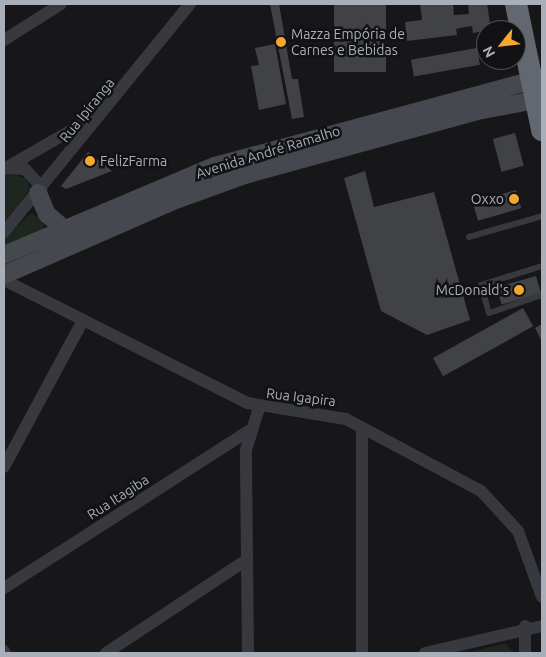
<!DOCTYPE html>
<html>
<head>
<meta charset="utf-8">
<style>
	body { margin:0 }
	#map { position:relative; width:546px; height:657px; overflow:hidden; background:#171719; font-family:Ubuntu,sans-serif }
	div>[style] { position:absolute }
	.green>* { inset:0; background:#1e271f }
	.building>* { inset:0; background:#414246; transform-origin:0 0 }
	.lane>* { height:6px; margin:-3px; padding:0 3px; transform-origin:3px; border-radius:3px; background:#38393e }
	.street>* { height:12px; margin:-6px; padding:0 6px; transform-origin:6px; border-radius:6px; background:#38393e }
	.secondary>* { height:18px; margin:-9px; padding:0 9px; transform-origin:9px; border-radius:9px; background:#45484e }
	.highway>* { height:22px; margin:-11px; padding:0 11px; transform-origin:11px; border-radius:11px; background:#63676f }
	.dots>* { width:14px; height:14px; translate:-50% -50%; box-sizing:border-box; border:2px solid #121214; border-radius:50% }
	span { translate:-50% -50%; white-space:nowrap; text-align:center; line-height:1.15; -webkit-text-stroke:5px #121214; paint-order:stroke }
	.poi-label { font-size:14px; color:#a8afb9 }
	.left { translate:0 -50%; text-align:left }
	.right { translate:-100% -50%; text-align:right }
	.street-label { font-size:14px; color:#a8afb9 }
	.frame { position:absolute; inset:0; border:5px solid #a8afb9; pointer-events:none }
	.north { position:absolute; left:476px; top:20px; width:50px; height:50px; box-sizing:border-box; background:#121214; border:1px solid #4e5156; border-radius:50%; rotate:241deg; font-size:14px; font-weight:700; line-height:20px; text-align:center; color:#a8afb9 }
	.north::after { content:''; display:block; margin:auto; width:18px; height:22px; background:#f6a731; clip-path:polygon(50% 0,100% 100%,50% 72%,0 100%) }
</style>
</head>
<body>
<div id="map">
	<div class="green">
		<i style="clip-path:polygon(9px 173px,26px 179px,30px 189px,4px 222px,4px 176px)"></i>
		<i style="clip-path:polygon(31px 213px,45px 222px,43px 230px,4px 247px,4px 239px)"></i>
		<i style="clip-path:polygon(505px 643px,514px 653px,466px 653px)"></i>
	</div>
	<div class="building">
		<i style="clip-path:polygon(270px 4px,279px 4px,292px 79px,298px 79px,304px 117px,292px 119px)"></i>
		<i style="left:334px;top:4px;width:52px;height:68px"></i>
		<i style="clip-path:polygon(420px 4px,453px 4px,454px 15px,469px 14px,468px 4px,487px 4px,491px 30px,473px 33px,472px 26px,465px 27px,456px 29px,457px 35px,407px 41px,405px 22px,422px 20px)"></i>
		<i style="clip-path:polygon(275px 44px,286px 104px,259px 110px,251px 66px,259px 65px,255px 48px)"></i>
		<i style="left:477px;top:48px;width:17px;height:67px;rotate:80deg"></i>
		<i style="left:515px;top:133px;width:34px;height:23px;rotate:75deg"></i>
		<i style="clip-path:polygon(88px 152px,112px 171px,66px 189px,61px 186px)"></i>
		<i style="clip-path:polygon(365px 171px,374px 207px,434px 192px,470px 320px,427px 335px,381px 311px,344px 178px)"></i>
		<i style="left:516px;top:190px;width:19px;height:45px;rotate:74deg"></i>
		<i style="left:536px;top:276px;width:18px;height:41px;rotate:74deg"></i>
		<i style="left:523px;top:308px;width:21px;height:103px;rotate:61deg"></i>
		<i style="clip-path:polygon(542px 324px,542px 342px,535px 328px)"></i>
	</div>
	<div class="lane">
		<i style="left:469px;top:237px;width:76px;rotate:-16deg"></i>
		<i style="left:542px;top:266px;width:64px;rotate:162.7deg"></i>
		<i style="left:481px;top:285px;width:29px;rotate:74deg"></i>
		<i style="left:489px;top:313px;width:56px;rotate:-18.8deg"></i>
	</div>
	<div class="street">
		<i style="left:4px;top:40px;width:67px;rotate:-32.3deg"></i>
		<i style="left:5px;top:168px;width:20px;rotate:3deg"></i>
		<i style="left:25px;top:169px;width:25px;rotate:48deg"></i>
		<i style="left:4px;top:169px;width:108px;rotate:-29.9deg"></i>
		<i style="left:4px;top:232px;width:294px;rotate:-50.8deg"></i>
		<i style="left:4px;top:280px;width:273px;rotate:26.8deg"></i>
		<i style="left:248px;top:403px;width:99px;rotate:9.3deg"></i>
		<i style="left:346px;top:419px;width:153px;rotate:28.1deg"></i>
		<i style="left:481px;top:491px;width:54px;rotate:47.2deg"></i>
		<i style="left:518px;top:531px;width:70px;rotate:70deg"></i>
		<i style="left:362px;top:430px;width:223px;rotate:90deg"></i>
		<i style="left:4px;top:467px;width:167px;rotate:-61.7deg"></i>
		<i style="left:4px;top:588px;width:291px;rotate:-32.7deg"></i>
		<i style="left:525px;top:626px;width:27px;rotate:90deg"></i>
		<i style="left:4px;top:651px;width:2px;rotate:63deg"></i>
		<i style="left:106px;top:653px;width:167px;rotate:-33.5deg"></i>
		<i style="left:248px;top:653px;width:203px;rotate:-90.6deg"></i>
		<i style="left:246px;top:450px;width:44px;rotate:-72.8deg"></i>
		<i style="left:425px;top:653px;width:120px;rotate:-13deg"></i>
	</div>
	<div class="secondary">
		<i style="left:38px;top:193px;width:23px;rotate:67deg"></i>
		<i style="left:47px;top:214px;width:30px;rotate:41deg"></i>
		<i style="left:4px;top:255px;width:229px;rotate:-22.9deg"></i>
		<i style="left:215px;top:166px;width:339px;rotate:-15.1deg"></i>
		<i style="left:4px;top:275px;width:184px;rotate:-23.6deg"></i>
		<i style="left:173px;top:201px;width:77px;rotate:-19.9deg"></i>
		<i style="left:245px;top:175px;width:241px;rotate:-15.4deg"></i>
		<i style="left:477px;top:111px;width:59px;rotate:-10.7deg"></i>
	</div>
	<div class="highway">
		<i style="left:516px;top:4px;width:129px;rotate:78.3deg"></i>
	</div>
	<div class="dots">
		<i style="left:281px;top:42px;background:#f6a731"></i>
		<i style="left:90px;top:161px;background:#f6a731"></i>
		<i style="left:514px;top:199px;background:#f6a731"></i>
		<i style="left:519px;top:290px;background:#f6a731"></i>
	</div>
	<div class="poi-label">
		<span class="left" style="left:291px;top:42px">Mazza Empória de<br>Carnes e Bebidas</span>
		<span class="left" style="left:100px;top:161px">FelizFarma</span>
		<span class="right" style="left:504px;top:199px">Oxxo</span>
		<span class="right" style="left:509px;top:290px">McDonald's</span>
	</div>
	<div class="street-label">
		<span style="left:87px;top:110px;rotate:-51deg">Rua Ipiranga</span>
		<span style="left:268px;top:152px;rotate:-17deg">Avenida André Ramalho</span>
		<span style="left:301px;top:397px;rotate:7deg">Rua Igapira</span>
		<span style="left:118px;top:497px;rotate:-33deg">Rua Itagiba</span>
	</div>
	<div class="frame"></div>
	<div class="north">N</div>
</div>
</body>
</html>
